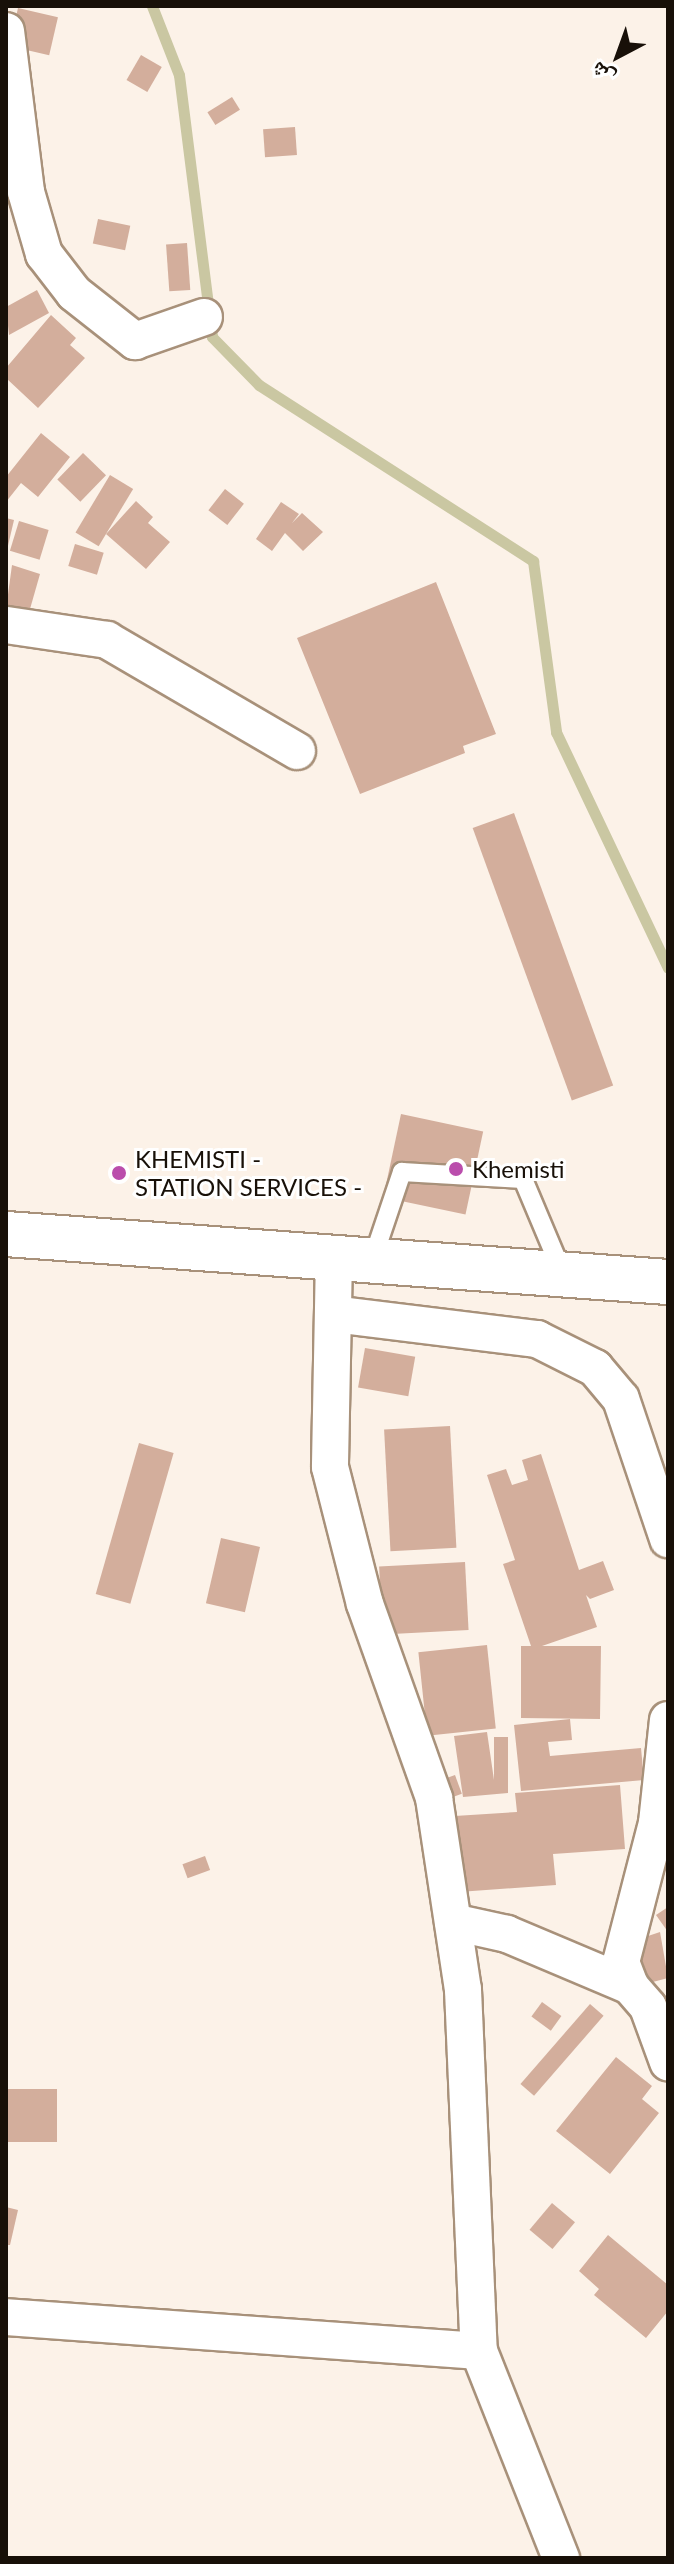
<!DOCTYPE html>
<html>
<head>
<meta charset="utf-8">
<style>
	body { margin:0 }
	#map { position:relative; width:674px; height:2564px; overflow:hidden; background:#fcf2e8; font-family:Lato,"Noto Naskh Arabic",sans-serif }
	div>[style] { position:absolute }
	.stream>* { height:11px; margin:-5.5px; padding:0 5.5px; transform-origin:5.5px; border-radius:5.5px; background:#cac7a2 }
	.building>* { inset:0; background:#d3ae9c; transform-origin:0 0 }
	.roads { filter:drop-shadow(2px 0 #a8917a) drop-shadow(-2px 0 #a8917a) drop-shadow(0 2px #a8917a) drop-shadow(0 -2px #a8917a) }
	.service>* { height:18px; margin:-9px; padding:0 9px; transform-origin:9px; border-radius:9px; background:#fff }
	.minor>* { height:36px; margin:-18px; padding:0 18px; transform-origin:18px; border-radius:18px; background:#fff }
	.primary>* { height:44px; margin:-22px; padding:0 22px; transform-origin:22px; border-radius:22px; background:#fff }
	.dots>* { width:22px; height:22px; translate:-50% -50%; box-sizing:border-box; border:4px solid #fff; border-radius:50% }
	span { translate:-50% -50%; white-space:nowrap; text-align:center; line-height:1.15; -webkit-text-stroke:6px #fff; paint-order:stroke }
	.poi-label { font-size:24px; color:#181008 }
	.left { translate:0 -50%; text-align:left }
	.frame { position:absolute; inset:0; border:8px solid #181008; pointer-events:none }
	.north { position:absolute; left:578px; top:16px; width:80px; height:80px; -webkit-text-stroke:6px #fff; paint-order:stroke; rotate:221deg; font-size:22px; font-weight:700; line-height:32px; text-align:center; color:#181008 }
	.north::after { content:''; display:block; margin:auto; width:28px; height:36px; background:#181008; clip-path:polygon(50% 0,100% 100%,50% 72%,0 100%) }
</style>
</head>
<body>
<div id="map">
	<div class="stream">
		<i style="left:152px;top:6px;width:74px;rotate:68.6deg"></i>
		<i style="left:179px;top:75px;width:264px;rotate:82.8deg"></i>
		<i style="left:212px;top:337px;width:67px;rotate:45.6deg"></i>
		<i style="left:259px;top:385px;width:326px;rotate:32.7deg"></i>
		<i style="left:533px;top:561px;width:173px;rotate:82.3deg"></i>
		<i style="left:556px;top:732px;width:261px;rotate:64.6deg"></i>
	</div>
	<div class="building">
		<i style="left:18px;top:8px;width:41px;height:39px;rotate:13deg"></i>
		<i style="left:141px;top:55px;width:24px;height:29px;rotate:30deg"></i>
		<i style="left:232px;top:97px;width:15px;height:29px;rotate:58deg"></i>
		<i style="left:295px;top:127px;width:28px;height:32px;rotate:86deg"></i>
		<i style="left:98px;top:219px;width:33px;height:25px;rotate:12deg"></i>
		<i style="left:187px;top:243px;width:47px;height:21px;rotate:86deg"></i>
		<i style="clip-path:polygon(37px 290px,49px 313px,9px 335px,6px 307px)"></i>
		<i style="clip-path:polygon(51px 315px,76px 338px,70px 345px,85px 358px,38px 408px,6px 378px,6px 368px)"></i>
		<i style="clip-path:polygon(41px 433px,70px 457px,38px 497px,21px 483px,6px 502px,6px 477px)"></i>
		<i style="left:83px;top:453px;width:32px;height:37px;rotate:44deg"></i>
		<i style="left:110px;top:475px;width:27px;height:67px;rotate:31deg"></i>
		<i style="left:225px;top:489px;width:24px;height:27px;rotate:38deg"></i>
		<i style="clip-path:polygon(136px 501px,153px 517px,148px 523px,170px 542px,146px 569px,106px 534px)"></i>
		<i style="clip-path:polygon(281px 502px,299px 514px,292px 523px,302px 513px,323px 532px,303px 551px,285px 533px,272px 551px,256px 539px)"></i>
		<i style="clip-path:polygon(6px 518px,14px 520px,7px 550px,6px 549px)"></i>
		<i style="left:19px;top:521px;width:31px;height:31px;rotate:17deg"></i>
		<i style="left:75px;top:544px;width:30px;height:23px;rotate:17deg"></i>
		<i style="clip-path:polygon(12px 565px,40px 574px,28px 616px,6px 609px)"></i>
		<i style="clip-path:polygon(436px 582px,496px 734px,463px 746px,465px 753px,360px 794px,297px 638px)"></i>
		<i style="left:514px;top:813px;width:290px;height:44px;rotate:70deg"></i>
		<i style="left:401px;top:1114px;width:84px;height:85px;rotate:12deg"></i>
		<i style="left:365px;top:1348px;width:51px;height:40px;rotate:10deg"></i>
		<i style="left:450px;top:1426px;width:122px;height:66px;rotate:87deg"></i>
		<i style="left:139px;top:1443px;width:36px;height:157px;rotate:16deg"></i>
		<i style="clip-path:polygon(541px 1454px,579px 1570px,603px 1561px,614px 1590px,590px 1599px,586px 1595px,597px 1627px,542px 1646px,601px 1646px,600px 1719px,521px 1718px,521px 1646px,531px 1646px,503px 1564px,515px 1560px,487px 1475px,506px 1469px,512px 1485px,528px 1480px,522px 1460px)"></i>
		<i style="left:221px;top:1538px;width:40px;height:67px;rotate:13deg"></i>
		<i style="left:465px;top:1562px;width:68px;height:86px;rotate:87deg"></i>
		<i style="left:487px;top:1645px;width:84px;height:69px;rotate:84deg"></i>
		<i style="clip-path:polygon(570px 1719px,572px 1740px,548px 1742px,550px 1756px,641px 1748px,644px 1780px,521px 1791px,514px 1725px)"></i>
		<i style="clip-path:polygon(487px 1732px,494px 1780px,494px 1737px,508px 1737px,508px 1793px,463px 1797px,454px 1736px)"></i>
		<i style="left:455px;top:1775px;width:20px;height:30px;rotate:70deg"></i>
		<i style="clip-path:polygon(620px 1785px,625px 1849px,553px 1854px,556px 1885px,445px 1893px,439px 1817px,517px 1812px,515px 1793px)"></i>
		<i style="left:205px;top:1856px;width:15px;height:24px;rotate:70deg"></i>
		<i style="clip-path:polygon(668px 1907px,668px 1932px,656px 1915px)"></i>
		<i style="clip-path:polygon(660px 1932px,668px 1978px,649px 1983px,636px 1940px)"></i>
		<i style="left:542px;top:2002px;width:24px;height:18px;rotate:36deg"></i>
		<i style="left:590px;top:2004px;width:18px;height:106px;rotate:41deg"></i>
		<i style="clip-path:polygon(616px 2057px,652px 2086px,642px 2099px,659px 2113px,610px 2174px,556px 2131px)"></i>
		<i style="left:6px;top:2089px;width:51px;height:53px"></i>
		<i style="left:552px;top:2203px;width:30px;height:35px;rotate:40deg"></i>
		<i style="clip-path:polygon(6px 2207px,18px 2210px,10px 2245px,6px 2245px)"></i>
		<i style="clip-path:polygon(608px 2235px,668px 2285px,668px 2311px,646px 2338px,594px 2295px,599px 2289px,579px 2271px)"></i>
	</div>
	<div class="roads">
		<div class="service">
			<i style="left:373px;top:1258px;width:91px;rotate:-71.4deg"></i>
			<i style="left:402px;top:1172px;width:121px;rotate:3.3deg"></i>
			<i style="left:523px;top:1179px;width:101px;rotate:67.2deg"></i>
		</div>
		<div class="minor">
			<i style="left:6px;top:31px;width:162px;rotate:82.9deg"></i>
			<i style="left:26px;top:192px;width:65px;rotate:73.8deg"></i>
			<i style="left:44px;top:254px;width:49px;rotate:52.4deg"></i>
			<i style="left:74px;top:293px;width:78px;rotate:38.2deg"></i>
			<i style="left:135px;top:341px;width:73px;rotate:-19.2deg"></i>
			<i style="left:6px;top:625px;width:102px;rotate:8.4deg"></i>
			<i style="left:107px;top:640px;width:220px;rotate:30.3deg"></i>
			<i style="left:334px;top:1256px;width:211px;rotate:91.1deg"></i>
			<i style="left:330px;top:1467px;width:141px;rotate:75.7deg"></i>
			<i style="left:365px;top:1604px;width:206px;rotate:70.4deg"></i>
			<i style="left:434px;top:1798px;width:194px;rotate:81.4deg"></i>
			<i style="left:463px;top:1990px;width:361px;rotate:87.5deg"></i>
			<i style="left:479px;top:2351px;width:223px;rotate:68.4deg"></i>
			<i style="left:333px;top:1314px;width:206px;rotate:7deg"></i>
			<i style="left:537px;top:1339px;width:65px;rotate:26.6deg"></i>
			<i style="left:595px;top:1368px;width:40px;rotate:50deg"></i>
			<i style="left:621px;top:1399px;width:148px;rotate:71.4deg"></i>
			<i style="left:668px;top:1720px;width:104px;rotate:96.1deg"></i>
			<i style="left:657px;top:1823px;width:144px;rotate:104.5deg"></i>
			<i style="left:621px;top:1962px;width:26px;rotate:69deg"></i>
			<i style="left:630px;top:1986px;width:28px;rotate:49deg"></i>
			<i style="left:648px;top:2007px;width:59px;rotate:70deg"></i>
			<i style="left:453px;top:1922px;width:55px;rotate:12.5deg"></i>
			<i style="left:507px;top:1934px;width:134px;rotate:22.9deg"></i>
			<i style="left:6px;top:2317px;width:474px;rotate:4.1deg"></i>
		</div>
		<div class="primary">
			<i style="left:6px;top:1234px;width:664px;rotate:4.15deg"></i>
		</div>
	</div>
	<div class="dots">
		<i style="left:456px;top:1169px;background:#ba4dac"></i>
		<i style="left:119px;top:1173px;background:#ba4dac"></i>
	</div>
	<div class="poi-label">
		<span class="left" style="left:135px;top:1173px">KHEMISTI -<br>STATION SERVICES -</span>
		<span class="left" style="left:472px;top:1169px">Khemisti</span>
	</div>
	<div class="frame"></div>
	<div class="north">ش</div>
</div>
</body>
</html>
